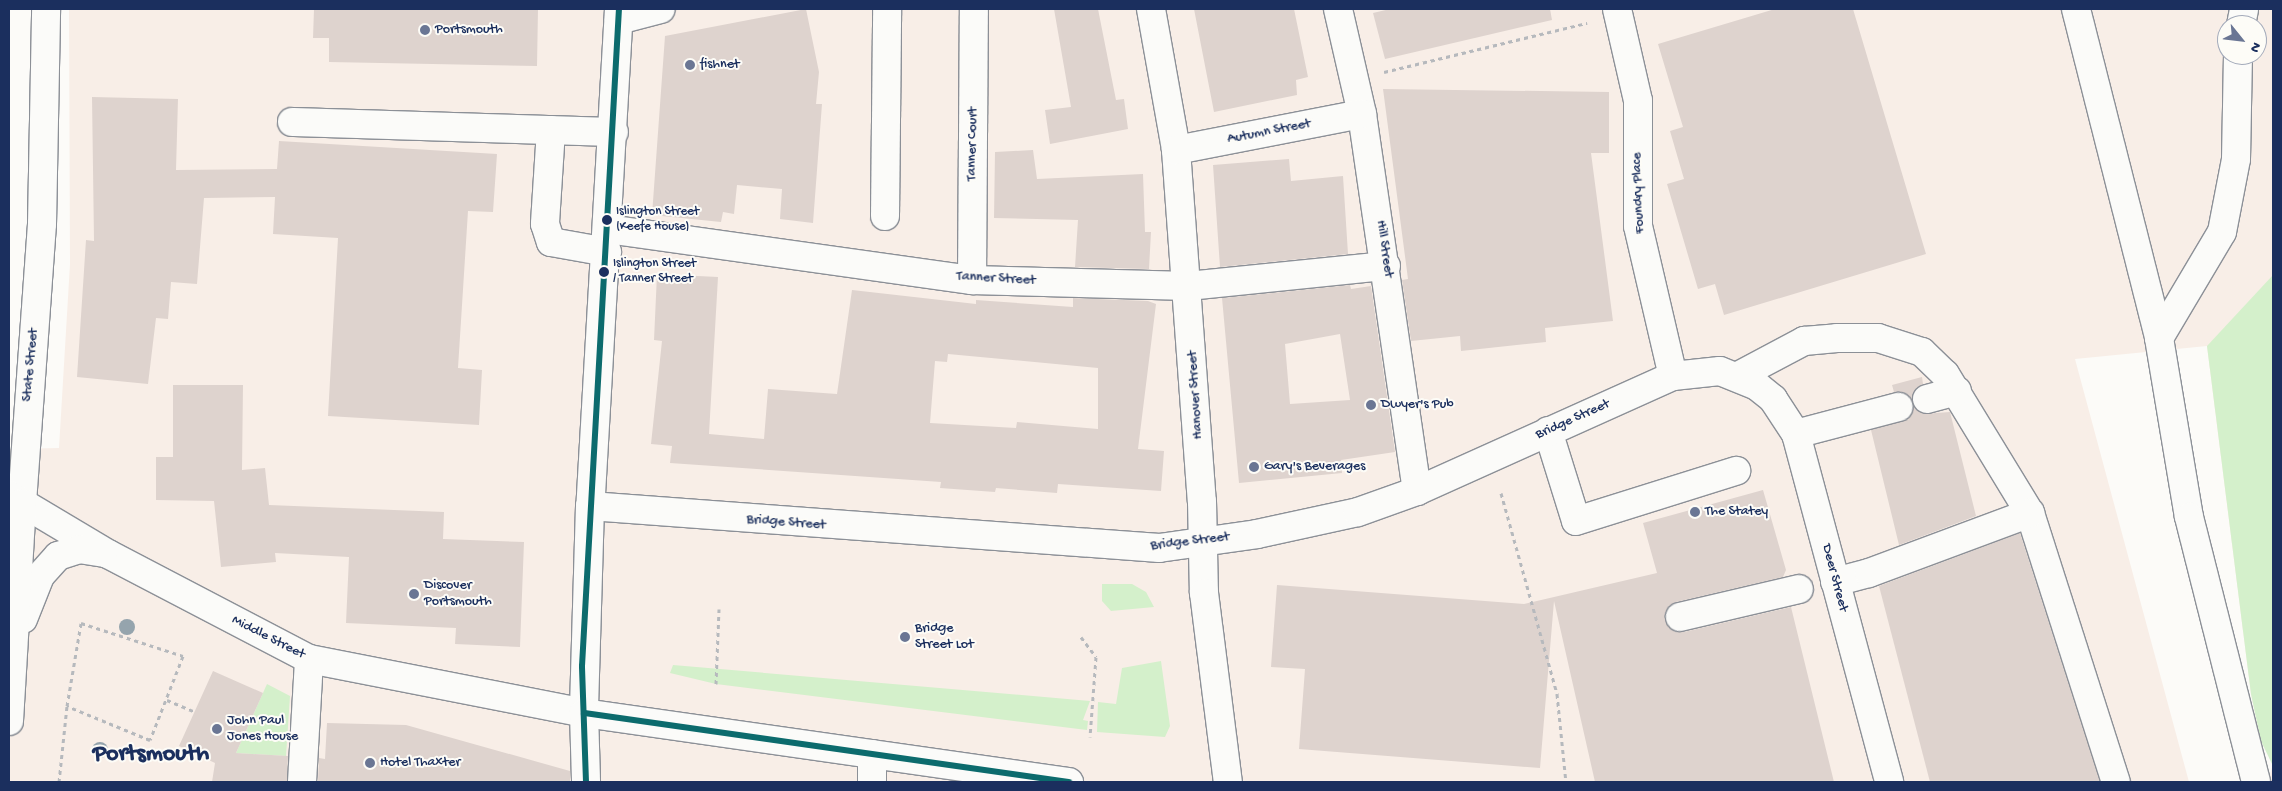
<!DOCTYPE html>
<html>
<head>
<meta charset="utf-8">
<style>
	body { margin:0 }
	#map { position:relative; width:2282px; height:791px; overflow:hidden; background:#fcfbf8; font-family:"Gochi Hand",sans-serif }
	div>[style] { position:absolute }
	.built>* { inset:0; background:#f8eee7 }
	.green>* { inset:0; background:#d4f0cb }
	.building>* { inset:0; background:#ded3ce }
	.path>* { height:3px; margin-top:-1.5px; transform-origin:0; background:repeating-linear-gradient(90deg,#b6b9bd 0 4px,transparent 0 8px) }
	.roads { filter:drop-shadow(1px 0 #8c9097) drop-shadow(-1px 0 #8c9097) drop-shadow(0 1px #8c9097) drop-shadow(0 -1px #8c9097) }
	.minor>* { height:28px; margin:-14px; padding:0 14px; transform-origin:14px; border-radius:14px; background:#fbfbf9 }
	.major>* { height:28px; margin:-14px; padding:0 14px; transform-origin:14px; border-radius:14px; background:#fbfbf9 }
	.bus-1>* { height:6px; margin:-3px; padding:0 3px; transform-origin:3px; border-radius:3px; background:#0c6b6d }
	.trees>* { width:16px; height:16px; margin:-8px; border-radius:50%; background:#95a4ad }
	.dots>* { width:14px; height:14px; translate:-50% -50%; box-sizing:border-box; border:2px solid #fdfcf7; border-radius:50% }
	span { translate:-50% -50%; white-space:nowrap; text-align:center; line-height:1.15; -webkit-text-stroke:4px #fdfcf7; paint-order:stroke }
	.bus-label { font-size:13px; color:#1b2f5e }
	.left { translate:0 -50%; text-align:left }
	.poi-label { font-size:14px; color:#1b2f5e }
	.street-label { font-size:14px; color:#1b2f5e }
	.town-label { font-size:24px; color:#1b2f5e; font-weight:700 }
	.frame { position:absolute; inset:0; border:10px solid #1b2f5e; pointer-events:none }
	.north { position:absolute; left:2217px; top:15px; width:50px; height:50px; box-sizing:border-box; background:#fdfcf7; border:1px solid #a3aaba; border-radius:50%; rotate:119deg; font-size:14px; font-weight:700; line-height:20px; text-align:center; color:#1b2f5e }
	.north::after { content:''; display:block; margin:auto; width:18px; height:22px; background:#6a7694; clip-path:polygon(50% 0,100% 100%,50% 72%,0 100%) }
</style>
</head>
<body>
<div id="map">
	<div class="built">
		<i style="clip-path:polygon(evenodd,69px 9px,2273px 9px,2273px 782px,2268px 782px,2273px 764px,2261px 741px,2251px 694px,2207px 346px,2075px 359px,2189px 782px,9px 782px,9px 449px,59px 448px,70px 264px,69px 9px,2227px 25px,2257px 25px,2257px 55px,2227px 55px,2227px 25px)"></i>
	</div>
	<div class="green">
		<i style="clip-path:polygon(2273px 275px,2273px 766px,2261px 741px,2251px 694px,2207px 346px)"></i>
		<i style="clip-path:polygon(1102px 584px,1132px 584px,1146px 592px,1154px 607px,1111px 611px,1102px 601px)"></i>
		<i style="clip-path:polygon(1161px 661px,1170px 726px,1165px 737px,1097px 732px,1098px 702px,1116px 704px,1122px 668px)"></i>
		<i style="clip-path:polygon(673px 665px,1090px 701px,1083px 720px,1088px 721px,1087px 730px,716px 684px,670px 673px)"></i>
		<i style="clip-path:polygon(267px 684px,290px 696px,286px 756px,236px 753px)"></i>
	</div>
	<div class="building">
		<i style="clip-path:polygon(314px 9px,538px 9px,537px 66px,329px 62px,329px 38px,313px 38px)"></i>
		<i style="clip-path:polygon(806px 9px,819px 72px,816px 104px,822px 104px,813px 223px,780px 219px,782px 189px,737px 185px,734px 214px,723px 212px,721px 222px,652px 215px,665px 36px)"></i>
		<i style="clip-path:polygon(1054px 9px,1098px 9px,1116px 100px,1124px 99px,1128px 129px,1050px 144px,1045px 110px,1071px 107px)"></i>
		<i style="clip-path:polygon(1194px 9px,1294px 9px,1308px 77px,1296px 80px,1297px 95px,1214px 112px)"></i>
		<i style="clip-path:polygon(1390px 9px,1550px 9px,1552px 20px,1385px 59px,1373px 13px)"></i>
		<i style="clip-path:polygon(1775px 9px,1853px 9px,1926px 254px,1724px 315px,1715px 284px,1698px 289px,1667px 184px,1684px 179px,1670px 131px,1683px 127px,1658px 44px)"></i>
		<i style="clip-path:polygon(1383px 89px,1609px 92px,1609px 153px,1591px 153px,1613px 321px,1545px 328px,1546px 342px,1461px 351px,1460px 336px,1411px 341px,1402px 280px,1408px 279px)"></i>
		<i style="clip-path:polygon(92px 97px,178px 99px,176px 170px,277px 169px,279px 141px,497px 154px,493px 212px,468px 211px,458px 368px,482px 370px,479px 425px,328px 416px,338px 238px,273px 234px,275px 197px,204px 198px,197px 284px,171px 282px,168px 319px,156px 318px,148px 384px,77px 377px,86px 240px,94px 241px)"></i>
		<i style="clip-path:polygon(1033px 150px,1037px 179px,1143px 174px,1145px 232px,1151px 232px,1149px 269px,1075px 267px,1078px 220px,994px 218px,995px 152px)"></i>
		<i style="clip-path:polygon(1289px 159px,1291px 181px,1343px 176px,1348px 254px,1220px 267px,1213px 165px)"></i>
		<i style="clip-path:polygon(evenodd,657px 274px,718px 277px,709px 434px,764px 439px,768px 389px,837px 394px,852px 290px,976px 304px,976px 300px,1073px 307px,1073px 298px,1148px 301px,1156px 304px,1138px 449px,1164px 451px,1161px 491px,1058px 484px,1057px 493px,996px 488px,995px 492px,940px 488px,941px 482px,670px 463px,672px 446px,651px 444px,662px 341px,654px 340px,657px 274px,948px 354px,1098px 368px,1098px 429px,1017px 422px,1016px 428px,930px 423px,935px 361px,947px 362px,948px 354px)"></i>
		<i style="clip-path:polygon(evenodd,1350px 285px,1351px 289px,1371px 286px,1395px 452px,1341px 460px,1342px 473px,1239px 483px,1222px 298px,1350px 285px,1340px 334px,1350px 400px,1290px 404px,1285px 344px,1340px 334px)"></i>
		<i style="clip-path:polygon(1922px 377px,1923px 384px,1916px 388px,1912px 401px,1903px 392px,1894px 392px,1892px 385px)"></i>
		<i style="clip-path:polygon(173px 385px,243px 385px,242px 470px,265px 468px,269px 505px,444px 512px,443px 539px,524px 542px,520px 647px,455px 644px,456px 628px,346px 623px,349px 557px,275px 553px,276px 562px,221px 567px,214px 501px,156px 500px,156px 457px,173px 457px)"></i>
		<i style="clip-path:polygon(1913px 405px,1923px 414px,1950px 412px,1976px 516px,1899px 545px,1871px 430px,1909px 418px)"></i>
		<i style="clip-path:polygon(1763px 490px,1786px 570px,1783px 577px,1676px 602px,1665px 612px,1665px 621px,1675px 632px,1684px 632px,1791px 607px,1834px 782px,1595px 782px,1554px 601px,1540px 768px,1299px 749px,1305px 669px,1271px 667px,1277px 585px,1524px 604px,1657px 573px,1643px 523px)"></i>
		<i style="clip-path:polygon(2020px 533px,2100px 782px,1930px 782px,1879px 586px)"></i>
		<i style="clip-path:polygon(213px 671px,263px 693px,236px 753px,288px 756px,287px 782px,212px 782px,215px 763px,179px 746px)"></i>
		<i style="clip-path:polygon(327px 723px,406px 725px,570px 771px,570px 782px,318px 782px,319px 758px,325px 759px)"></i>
	</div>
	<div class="path">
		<i style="left:1384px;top:72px;width:209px;rotate:-13.6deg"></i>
		<i style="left:1501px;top:493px;width:209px;rotate:74.4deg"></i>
		<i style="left:1557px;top:694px;width:88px;rotate:84.2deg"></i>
		<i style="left:1081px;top:637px;width:25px;rotate:53deg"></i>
		<i style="left:1096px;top:657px;width:80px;rotate:94.3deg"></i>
		<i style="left:716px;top:684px;width:75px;rotate:-87.7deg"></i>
		<i style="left:167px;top:700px;width:30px;rotate:23deg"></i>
		<i style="left:59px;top:782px;width:76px;rotate:-84deg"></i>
		<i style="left:67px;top:706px;width:84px;rotate:-80.4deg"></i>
		<i style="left:81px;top:623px;width:107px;rotate:17.9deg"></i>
		<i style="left:183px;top:656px;width:90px;rotate:111.4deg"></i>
		<i style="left:150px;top:740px;width:90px;rotate:-157.7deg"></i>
	</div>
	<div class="roads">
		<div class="minor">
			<i style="left:619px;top:9px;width:498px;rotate:93.3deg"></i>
			<i style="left:590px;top:506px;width:207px;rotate:91.7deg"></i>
			<i style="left:584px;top:713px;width:490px;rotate:8.1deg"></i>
			<i style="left:1151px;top:9px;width:143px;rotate:79.9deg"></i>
			<i style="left:1176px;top:150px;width:352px;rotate:85.8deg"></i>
			<i style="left:1202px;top:501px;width:92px;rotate:88.8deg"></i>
			<i style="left:1204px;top:593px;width:191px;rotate:82.8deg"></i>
			<i style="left:1338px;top:9px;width:108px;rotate:77.1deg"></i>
			<i style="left:1362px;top:114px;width:381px;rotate:81.7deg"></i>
			<i style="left:1617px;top:9px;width:94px;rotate:77.1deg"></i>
			<i style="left:1638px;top:101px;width:125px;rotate:90deg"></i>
			<i style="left:1638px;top:226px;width:154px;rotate:76.9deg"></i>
			<i style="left:2076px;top:9px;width:339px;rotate:75.8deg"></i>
			<i style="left:2159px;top:338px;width:181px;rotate:80.5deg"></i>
			<i style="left:2189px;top:517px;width:273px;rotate:75.8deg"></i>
			<i style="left:619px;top:20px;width:43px;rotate:-14.7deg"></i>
			<i style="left:2241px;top:25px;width:16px;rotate:-79deg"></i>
			<i style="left:292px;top:122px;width:322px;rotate:1.8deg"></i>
			<i style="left:551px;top:130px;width:94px;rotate:93.7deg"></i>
			<i style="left:545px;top:224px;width:19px;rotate:72deg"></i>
			<i style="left:551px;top:242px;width:57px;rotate:10.1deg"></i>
			<i style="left:1176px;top:150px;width:189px;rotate:-11deg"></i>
			<i style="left:885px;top:216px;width:207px;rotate:-89.4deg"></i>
			<i style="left:608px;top:229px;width:368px;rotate:8deg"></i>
			<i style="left:972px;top:280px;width:216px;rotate:1.6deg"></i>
			<i style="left:1188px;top:286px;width:199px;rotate:-5.8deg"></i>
			<i style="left:972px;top:280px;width:271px;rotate:-89.6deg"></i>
			<i style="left:2159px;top:338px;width:123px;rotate:-59.3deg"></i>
			<i style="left:2222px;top:232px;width:74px;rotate:-79.1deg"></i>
			<i style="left:2236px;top:159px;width:104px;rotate:-88.9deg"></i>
			<i style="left:1738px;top:376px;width:75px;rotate:-27.9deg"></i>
			<i style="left:1804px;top:341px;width:33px;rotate:-5deg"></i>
			<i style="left:1837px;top:338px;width:41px"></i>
			<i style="left:1878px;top:338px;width:46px;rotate:17.7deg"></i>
			<i style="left:1922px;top:352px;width:32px;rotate:44deg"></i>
			<i style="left:1945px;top:374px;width:163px;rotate:58.6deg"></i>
			<i style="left:2030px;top:513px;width:282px;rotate:72.3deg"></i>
			<i style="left:1927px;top:399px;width:31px;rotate:-15deg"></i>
			<i style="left:1548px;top:431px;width:94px;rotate:72.7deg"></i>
			<i style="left:1576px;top:521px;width:168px;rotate:-17.4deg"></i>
			<i style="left:1796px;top:434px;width:106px;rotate:-14.8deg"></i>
			<i style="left:22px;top:503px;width:280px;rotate:-85.9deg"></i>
			<i style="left:42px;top:224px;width:215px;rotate:-88.9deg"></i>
			<i style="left:590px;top:506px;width:571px;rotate:4.22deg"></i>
			<i style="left:1159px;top:548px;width:99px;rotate:-8.1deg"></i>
			<i style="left:1257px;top:534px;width:103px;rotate:-12.3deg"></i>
			<i style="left:1358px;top:512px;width:63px;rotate:-19.6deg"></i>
			<i style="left:1417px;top:491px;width:281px;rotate:-24.2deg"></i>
			<i style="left:1673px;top:376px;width:47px;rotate:-6.1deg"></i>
			<i style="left:1720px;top:371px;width:40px;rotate:22deg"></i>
			<i style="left:1757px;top:386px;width:21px;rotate:39deg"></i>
			<i style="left:1773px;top:399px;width:42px;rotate:56.7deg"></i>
			<i style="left:1796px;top:434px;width:360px;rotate:75deg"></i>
			<i style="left:1835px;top:582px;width:35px;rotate:-15deg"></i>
			<i style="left:1869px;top:573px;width:172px;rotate:-20.4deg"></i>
			<i style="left:1680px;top:617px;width:122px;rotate:-13.2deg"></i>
			<i style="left:302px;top:782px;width:123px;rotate:-86.7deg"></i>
			<i style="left:872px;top:782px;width:28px;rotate:-90deg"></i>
		</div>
		<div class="major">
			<i style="left:9px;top:495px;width:115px;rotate:30.8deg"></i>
			<i style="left:108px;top:554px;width:227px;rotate:27.6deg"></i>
			<i style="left:309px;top:659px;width:280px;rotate:11.1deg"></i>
			<i style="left:584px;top:713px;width:69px;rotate:88.3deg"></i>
			<i style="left:23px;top:619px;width:46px;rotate:-68.4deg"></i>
			<i style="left:40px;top:576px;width:27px;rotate:-48deg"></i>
			<i style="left:58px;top:556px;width:22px;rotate:-18deg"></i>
			<i style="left:79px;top:549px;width:24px;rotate:9deg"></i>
			<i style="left:9px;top:721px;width:218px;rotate:-86.6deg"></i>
		</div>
	</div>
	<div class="bus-1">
		<i style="left:584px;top:713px;width:490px;rotate:8.1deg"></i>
		<i style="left:586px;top:782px;width:116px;rotate:-92deg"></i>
		<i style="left:582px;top:666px;width:658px;rotate:-86.78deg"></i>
	</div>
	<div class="trees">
		<i style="left:127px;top:627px"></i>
		<i style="left:100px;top:750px"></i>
	</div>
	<div class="dots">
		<i style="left:425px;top:30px;background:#6a7694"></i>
		<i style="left:690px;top:65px;background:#6a7694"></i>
		<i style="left:607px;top:220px;background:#1b2f5e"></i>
		<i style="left:604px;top:272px;background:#1b2f5e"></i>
		<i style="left:1371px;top:405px;background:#6a7694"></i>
		<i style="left:1254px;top:467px;background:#6a7694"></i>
		<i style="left:1695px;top:512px;background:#6a7694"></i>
		<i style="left:414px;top:594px;background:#6a7694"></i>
		<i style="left:905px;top:637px;background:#6a7694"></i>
		<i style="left:217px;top:729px;background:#6a7694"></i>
		<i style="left:370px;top:763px;background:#6a7694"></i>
	</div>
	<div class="bus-label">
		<span class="left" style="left:616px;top:220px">Islington Street<br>(Keefe House)</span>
		<span class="left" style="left:613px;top:272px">Islington Street<br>/ Tanner Street</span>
	</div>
	<div class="poi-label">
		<span class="left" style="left:435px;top:30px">Portsmouth</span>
		<span class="left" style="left:700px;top:65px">fishnet</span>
		<span class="left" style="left:1381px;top:405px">Dwyer's Pub</span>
		<span class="left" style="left:1264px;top:467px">Gary's Beverages</span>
		<span class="left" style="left:1705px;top:512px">The Statey</span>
		<span class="left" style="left:424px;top:594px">Discover<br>Portsmouth</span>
		<span class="left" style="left:915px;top:637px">Bridge<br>Street Lot</span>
		<span class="left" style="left:227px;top:729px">John Paul<br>Jones House</span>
		<span class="left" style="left:380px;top:763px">Hotel Thaxter</span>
	</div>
	<div class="street-label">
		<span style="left:1269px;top:132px;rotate:-11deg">Autumn Street</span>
		<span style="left:973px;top:144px;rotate:-89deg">Tanner Court</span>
		<span style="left:1639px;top:193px;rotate:-92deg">Foundry Place</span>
		<span style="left:1384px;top:249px;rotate:81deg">Hill Street</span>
		<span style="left:996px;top:279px;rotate:3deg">Tanner Street</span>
		<span style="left:31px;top:365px;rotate:-85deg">State Street</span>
		<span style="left:1196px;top:395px;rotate:-94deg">Hanover Street</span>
		<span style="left:1573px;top:420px;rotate:-24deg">Bridge Street</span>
		<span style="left:786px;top:523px;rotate:4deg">Bridge Street</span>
		<span style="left:1190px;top:542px;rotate:-7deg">Bridge Street</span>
		<span style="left:1834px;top:578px;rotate:75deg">Deer Street</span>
		<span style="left:268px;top:638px;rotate:27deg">Middle Street</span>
	</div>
	<div class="town-label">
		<span style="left:151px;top:755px">Portsmouth</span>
	</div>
	<div class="frame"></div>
	<div class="north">N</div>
</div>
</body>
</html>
